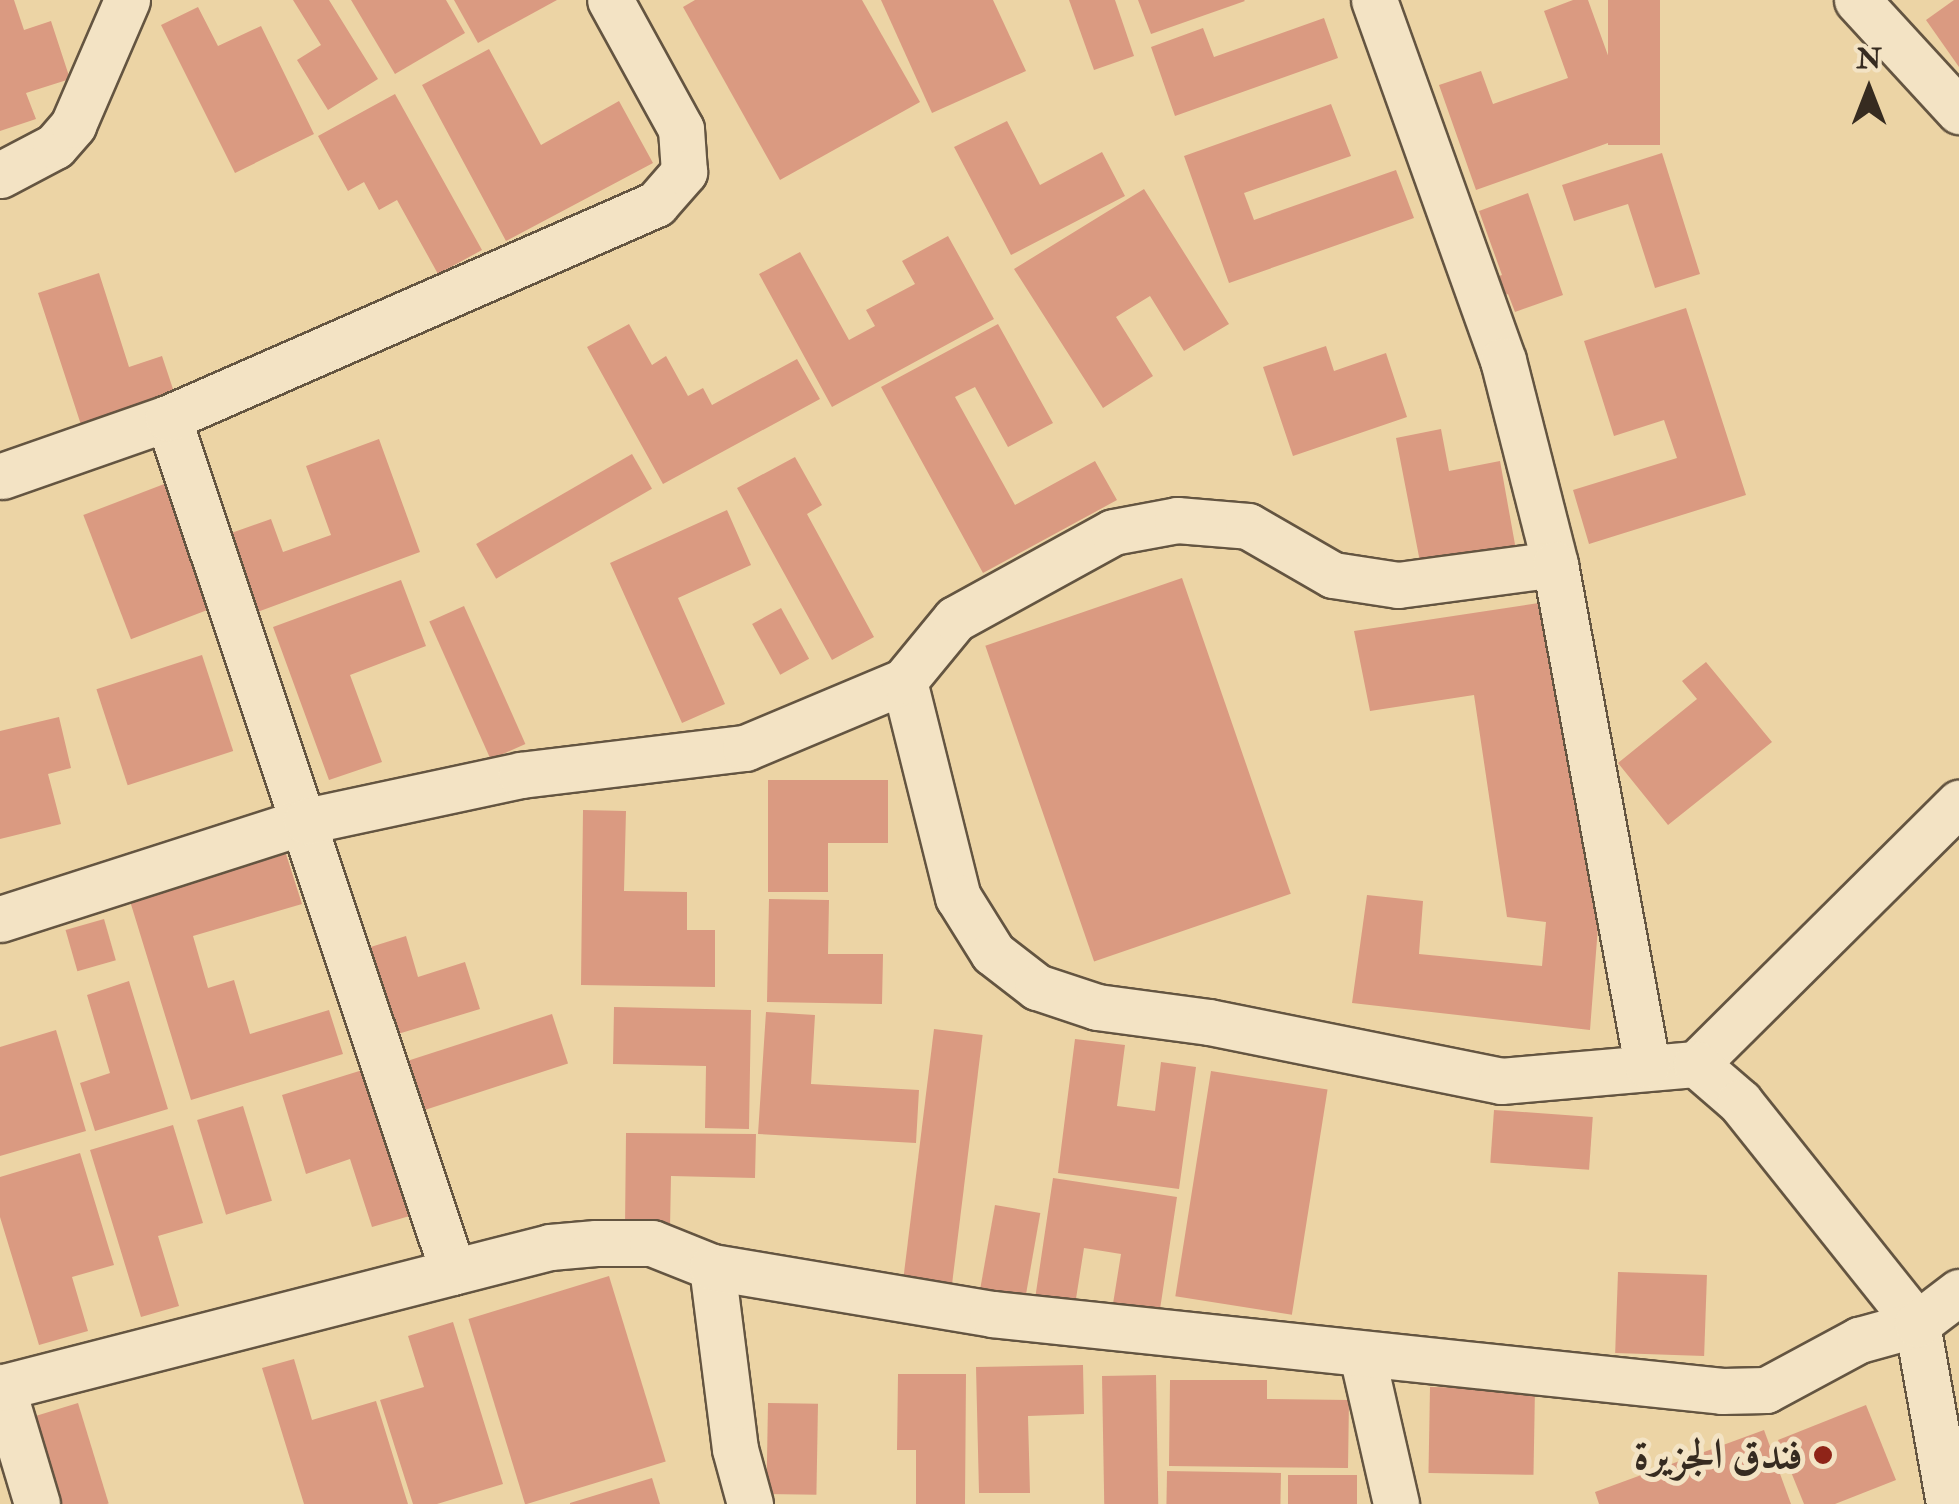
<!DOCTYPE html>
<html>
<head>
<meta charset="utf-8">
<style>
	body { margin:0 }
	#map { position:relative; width:1959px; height:1504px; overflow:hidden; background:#ecd4a5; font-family:"IM FELL Double Pica",Amiri,serif }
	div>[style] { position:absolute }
	.building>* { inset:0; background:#da9a81; transform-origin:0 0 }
	.roads { filter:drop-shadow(2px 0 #645541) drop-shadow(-2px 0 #645541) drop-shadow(0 2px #645541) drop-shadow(0 -2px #645541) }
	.minor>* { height:45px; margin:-22.5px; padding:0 22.5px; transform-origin:22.5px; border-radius:22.5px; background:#f3e3c4 }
	.dots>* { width:28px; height:28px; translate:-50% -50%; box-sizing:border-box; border:5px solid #f3e3c4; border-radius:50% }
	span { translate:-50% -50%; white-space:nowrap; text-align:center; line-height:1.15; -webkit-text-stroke:10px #f3e3c4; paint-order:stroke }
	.poi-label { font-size:42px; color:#362b20; font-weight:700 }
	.right { translate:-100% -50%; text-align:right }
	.north { position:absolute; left:1819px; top:40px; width:100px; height:100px; -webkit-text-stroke:8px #f3e3c4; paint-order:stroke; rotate:0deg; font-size:28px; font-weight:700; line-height:40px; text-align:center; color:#362b20 }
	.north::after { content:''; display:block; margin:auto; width:35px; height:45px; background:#362b20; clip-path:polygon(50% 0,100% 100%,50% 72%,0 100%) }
</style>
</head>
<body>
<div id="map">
	<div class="building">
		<i style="clip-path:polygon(0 0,14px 0,24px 30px,51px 21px,70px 79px,26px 93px,36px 119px,0 131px)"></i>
		<i style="clip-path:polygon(293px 0,329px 0,378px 79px,328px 110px,297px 60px,321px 45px)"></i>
		<i style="clip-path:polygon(351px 0,446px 0,465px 33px,395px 74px)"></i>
		<i style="clip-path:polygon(454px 0,557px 0,478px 43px)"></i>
		<i style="clip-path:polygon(695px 0,862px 0,920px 102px,780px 180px,683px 7px)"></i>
		<i style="clip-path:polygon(881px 0,993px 0,1026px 71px,932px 113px)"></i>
		<i style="clip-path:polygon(1069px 0,1115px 0,1134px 56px,1094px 70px)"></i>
		<i style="clip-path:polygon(1138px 0,1244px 0,1245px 1px,1151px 34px)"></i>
		<i style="clip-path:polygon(1573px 0,1588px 0,1636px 133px,1476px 190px,1439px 85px,1481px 71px,1493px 104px,1568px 78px,1544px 11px)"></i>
		<i style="left:1608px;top:0;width:52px;height:145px"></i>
		<i style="clip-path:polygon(1954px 0,1959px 0,1959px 67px,1926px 20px)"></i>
		<i style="clip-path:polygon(198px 7px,218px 46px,261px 26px,314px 134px,235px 173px,161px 25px)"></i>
		<i style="clip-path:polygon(1324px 18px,1338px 58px,1175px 116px,1151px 47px,1203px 28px,1214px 57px)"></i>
		<i style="clip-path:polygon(489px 49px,541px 145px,619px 101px,653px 163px,506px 241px,422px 85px)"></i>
		<i style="clip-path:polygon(395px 94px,482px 250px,438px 274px,397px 200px,379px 210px,364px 182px,348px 191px,318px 136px)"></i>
		<i style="clip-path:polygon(1331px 104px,1351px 156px,1244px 193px,1254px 220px,1396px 170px,1414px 218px,1229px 283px,1184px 156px)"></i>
		<i style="clip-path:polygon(1007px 121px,1040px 185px,1102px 152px,1125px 196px,1011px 255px,954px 147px)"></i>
		<i style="clip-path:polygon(1662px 153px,1700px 274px,1655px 288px,1628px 204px,1574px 221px,1562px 185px)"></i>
		<i style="clip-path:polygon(1144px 189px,1229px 324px,1184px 351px,1150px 296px,1116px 317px,1153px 376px,1103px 408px,1014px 269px)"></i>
		<i style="clip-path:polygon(1528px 193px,1563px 295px,1515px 312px,1508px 294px,1492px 300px,1485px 281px,1502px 275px,1479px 211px)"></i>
		<i style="clip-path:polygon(948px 236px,994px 319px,832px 407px,759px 274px,800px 252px,849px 340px,875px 326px,866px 310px,915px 284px,902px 261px)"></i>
		<i style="clip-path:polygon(99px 273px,129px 367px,162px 356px,178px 404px,84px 434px,38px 293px)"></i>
		<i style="clip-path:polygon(1686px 308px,1746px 495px,1589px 544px,1573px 490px,1677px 458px,1664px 420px,1614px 436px,1584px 341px)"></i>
		<i style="clip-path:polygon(629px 324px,652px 365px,666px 356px,688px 396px,703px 388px,712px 405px,797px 359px,820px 399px,663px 484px,587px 347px)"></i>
		<i style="clip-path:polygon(998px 324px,1053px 423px,1008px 447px,975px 387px,955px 397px,1015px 505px,1095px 461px,1117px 500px,983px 573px,881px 387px)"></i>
		<i style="clip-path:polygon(1326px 346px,1334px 371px,1386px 353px,1407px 417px,1293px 456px,1263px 367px)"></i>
		<i style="clip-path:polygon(1441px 429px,1449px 471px,1500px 461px,1516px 550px,1421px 567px,1396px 438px)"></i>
		<i style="clip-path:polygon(379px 439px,420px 552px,249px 615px,220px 537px,271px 519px,283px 552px,331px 535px,306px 466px)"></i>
		<i style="left:632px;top:454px;width:40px;height:180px;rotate:60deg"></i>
		<i style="clip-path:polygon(795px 457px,822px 505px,807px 514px,874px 637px,832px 660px,737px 488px)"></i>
		<i style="left:172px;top:481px;width:133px;height:95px;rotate:69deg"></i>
		<i style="clip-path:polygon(727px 510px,751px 565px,678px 598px,725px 704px,682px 723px,610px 563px)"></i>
		<i style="left:1182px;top:578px;width:334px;height:208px;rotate:71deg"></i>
		<i style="clip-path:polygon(401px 580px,426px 646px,350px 675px,382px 762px,329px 780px,273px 627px)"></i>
		<i style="clip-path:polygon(1545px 602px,1599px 914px,1590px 1030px,1352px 1003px,1367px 895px,1423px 901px,1419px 954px,1542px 966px,1546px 922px,1507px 917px,1474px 695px,1370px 711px,1354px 631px)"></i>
		<i style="left:464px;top:606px;width:151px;height:38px;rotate:66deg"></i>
		<i style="left:781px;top:608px;width:58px;height:33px;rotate:61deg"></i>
		<i style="left:202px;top:655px;width:101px;height:111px;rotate:72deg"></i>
		<i style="clip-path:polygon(1706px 662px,1772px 742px,1668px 825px,1618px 763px,1697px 699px,1682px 681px)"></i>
		<i style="clip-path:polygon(59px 717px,71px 768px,48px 774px,61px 824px,0 839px,0 731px)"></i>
		<i style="clip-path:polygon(768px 780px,888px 780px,888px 843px,828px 843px,828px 892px,768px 892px)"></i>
		<i style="clip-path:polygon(583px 810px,626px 811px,624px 891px,687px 892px,687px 930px,715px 930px,715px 987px,581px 985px)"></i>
		<i style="clip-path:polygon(286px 854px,302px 904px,193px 936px,208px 988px,234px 980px,250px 1034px,329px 1010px,343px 1054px,191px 1100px,130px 901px)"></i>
		<i style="clip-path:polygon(769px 899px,829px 900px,828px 954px,883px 954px,882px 1004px,767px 1002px)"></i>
		<i style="left:104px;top:919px;width:43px;height:40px;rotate:74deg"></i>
		<i style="clip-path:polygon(406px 936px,418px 977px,465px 962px,480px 1009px,388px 1037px,361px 950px)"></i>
		<i style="clip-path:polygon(129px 981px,168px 1109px,95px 1131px,80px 1083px,110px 1073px,87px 995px)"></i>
		<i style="clip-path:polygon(614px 1007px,751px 1010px,749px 1129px,705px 1128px,706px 1066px,613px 1064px)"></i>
		<i style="clip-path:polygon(766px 1012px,815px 1015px,811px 1084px,919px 1090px,916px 1143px,758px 1134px)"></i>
		<i style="left:552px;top:1014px;width:52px;height:158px;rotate:72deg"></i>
		<i style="left:934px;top:1029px;width:49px;height:251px;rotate:7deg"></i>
		<i style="clip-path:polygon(56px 1030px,86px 1131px,0 1156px,0 1047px)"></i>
		<i style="clip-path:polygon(1075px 1039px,1125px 1045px,1117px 1106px,1155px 1111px,1161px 1062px,1196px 1067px,1179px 1189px,1058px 1173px)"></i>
		<i style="clip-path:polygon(369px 1068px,413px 1215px,372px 1227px,350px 1159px,306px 1174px,282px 1095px)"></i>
		<i style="left:1211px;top:1071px;width:118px;height:228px;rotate:9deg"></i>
		<i style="left:243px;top:1106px;width:99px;height:48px;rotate:73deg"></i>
		<i style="left:1494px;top:1110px;width:99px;height:53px;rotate:4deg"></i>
		<i style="clip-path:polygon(173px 1125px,203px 1223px,158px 1236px,179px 1306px,141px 1317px,90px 1150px)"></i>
		<i style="clip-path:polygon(626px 1133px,756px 1134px,755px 1178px,671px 1176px,670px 1228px,625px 1227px)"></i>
		<i style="clip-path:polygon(80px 1153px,114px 1265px,72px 1277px,88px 1331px,39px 1345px,0 1217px,0 1177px)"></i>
		<i style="clip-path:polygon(1053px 1178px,1177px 1197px,1159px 1316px,1112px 1310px,1121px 1254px,1084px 1248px,1075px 1305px,1035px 1299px)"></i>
		<i style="left:995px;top:1205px;width:46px;height:89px;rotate:10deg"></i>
		<i style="left:1618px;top:1272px;width:89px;height:81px;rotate:2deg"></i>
		<i style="left:609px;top:1276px;width:194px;height:147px;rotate:73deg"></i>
		<i style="clip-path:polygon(453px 1322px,503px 1484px,437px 1504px,413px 1504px,380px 1400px,424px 1387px,408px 1336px)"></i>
		<i style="clip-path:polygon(294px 1359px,312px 1420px,376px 1401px,408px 1504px,304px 1504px,262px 1368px)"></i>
		<i style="clip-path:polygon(1083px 1365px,1084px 1414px,1028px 1416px,1030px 1493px,979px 1493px,976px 1367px)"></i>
		<i style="clip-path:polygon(898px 1374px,966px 1374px,965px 1504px,916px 1504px,916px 1450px,897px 1450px)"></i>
		<i style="left:1156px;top:1375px;width:129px;height:54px;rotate:89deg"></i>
		<i style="clip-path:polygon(1170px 1380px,1267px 1380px,1267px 1399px,1349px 1400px,1348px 1468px,1169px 1466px)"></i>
		<i style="left:1430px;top:1387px;width:105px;height:86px;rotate:1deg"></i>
		<i style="left:78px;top:1403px;width:105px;height:46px;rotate:73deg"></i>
		<i style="left:768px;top:1403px;width:50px;height:91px;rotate:1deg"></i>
		<i style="clip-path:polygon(1866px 1405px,1896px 1480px,1835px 1504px,1804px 1504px,1778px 1440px)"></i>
		<i style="clip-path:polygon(1764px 1430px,1791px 1504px,1599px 1504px,1595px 1492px)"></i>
		<i style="left:1167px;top:1471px;width:114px;height:33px;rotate:1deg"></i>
		<i style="left:1357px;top:1475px;width:29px;height:69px;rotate:90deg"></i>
		<i style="clip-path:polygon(652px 1478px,660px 1504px,570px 1504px,570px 1503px)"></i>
	</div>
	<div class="roads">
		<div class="minor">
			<i style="left:1374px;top:0;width:382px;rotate:70.3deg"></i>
			<i style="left:1503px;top:360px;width:211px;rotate:75.7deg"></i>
			<i style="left:1857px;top:0;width:151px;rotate:47.4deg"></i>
			<i style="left:0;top:175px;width:62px;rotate:-27.8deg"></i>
			<i style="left:55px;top:146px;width:28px;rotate:-49deg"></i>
			<i style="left:73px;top:125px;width:136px;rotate:-66.6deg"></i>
			<i style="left:168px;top:418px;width:900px;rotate:71.54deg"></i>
			<i style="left:2px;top:476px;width:176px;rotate:-19.3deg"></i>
			<i style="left:168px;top:418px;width:533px;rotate:-23.68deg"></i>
			<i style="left:656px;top:204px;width:43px;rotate:-48.8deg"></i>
			<i style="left:684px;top:172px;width:43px;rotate:-94deg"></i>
			<i style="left:681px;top:129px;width:147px;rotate:-118.8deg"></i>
			<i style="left:904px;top:681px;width:223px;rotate:76deg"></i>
			<i style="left:958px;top:897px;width:66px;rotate:58deg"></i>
			<i style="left:993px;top:953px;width:56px;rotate:37.7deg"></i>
			<i style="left:1037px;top:987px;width:63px;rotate:18.4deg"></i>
			<i style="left:1097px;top:1007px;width:113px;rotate:7.6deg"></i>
			<i style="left:1209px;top:1022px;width:298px;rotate:11.4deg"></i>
			<i style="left:1501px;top:1081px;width:196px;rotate:-5deg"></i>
			<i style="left:1696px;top:1064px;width:371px;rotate:-44.8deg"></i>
			<i style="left:0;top:919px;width:321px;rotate:-17.8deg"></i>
			<i style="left:306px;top:821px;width:220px;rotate:-12.1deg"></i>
			<i style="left:521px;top:775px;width:226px;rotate:-6.9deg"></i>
			<i style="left:745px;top:748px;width:173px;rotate:-22.8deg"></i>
			<i style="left:904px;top:681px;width:80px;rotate:-50.6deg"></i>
			<i style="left:955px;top:619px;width:180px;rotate:-28.8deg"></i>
			<i style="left:1113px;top:532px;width:65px;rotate:-10.6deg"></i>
			<i style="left:1177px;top:520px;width:71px;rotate:4.8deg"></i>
			<i style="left:1248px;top:526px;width:98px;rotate:30deg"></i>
			<i style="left:1333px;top:575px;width:66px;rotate:8.7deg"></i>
			<i style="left:1398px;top:585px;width:158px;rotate:-7.6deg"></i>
			<i style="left:1555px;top:564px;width:509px;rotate:79.59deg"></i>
			<i style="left:1696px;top:1064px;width:58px;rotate:40.8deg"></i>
			<i style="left:1740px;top:1102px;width:284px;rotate:51.4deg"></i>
			<i style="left:1917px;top:1324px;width:183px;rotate:79.9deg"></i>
			<i style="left:712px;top:1267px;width:183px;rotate:82.8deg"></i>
			<i style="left:735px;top:1449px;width:57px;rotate:74.7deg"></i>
			<i style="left:1362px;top:1355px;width:153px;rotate:77.1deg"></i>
			<i style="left:2px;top:1387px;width:122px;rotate:73.3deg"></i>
			<i style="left:0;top:1388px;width:568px;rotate:-14.38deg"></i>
			<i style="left:550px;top:1247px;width:46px;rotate:-5deg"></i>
			<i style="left:596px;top:1243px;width:56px"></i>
			<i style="left:652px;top:1243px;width:65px;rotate:21.8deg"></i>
			<i style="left:712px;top:1267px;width:284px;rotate:9.5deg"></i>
			<i style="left:992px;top:1314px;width:734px;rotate:6.02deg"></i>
			<i style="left:1722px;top:1391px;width:44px;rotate:-1.3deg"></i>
			<i style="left:1766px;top:1390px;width:106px;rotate:-28.3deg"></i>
			<i style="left:1859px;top:1340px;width:60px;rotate:-15.4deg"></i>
			<i style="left:1917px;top:1324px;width:53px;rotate:-37.3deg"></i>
		</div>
	</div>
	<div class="dots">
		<i style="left:1823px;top:1455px;background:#8f2418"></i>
	</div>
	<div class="poi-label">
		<span class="right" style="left:1803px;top:1455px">فندق الجزيرة</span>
	</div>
	<div class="north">N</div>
</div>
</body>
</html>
